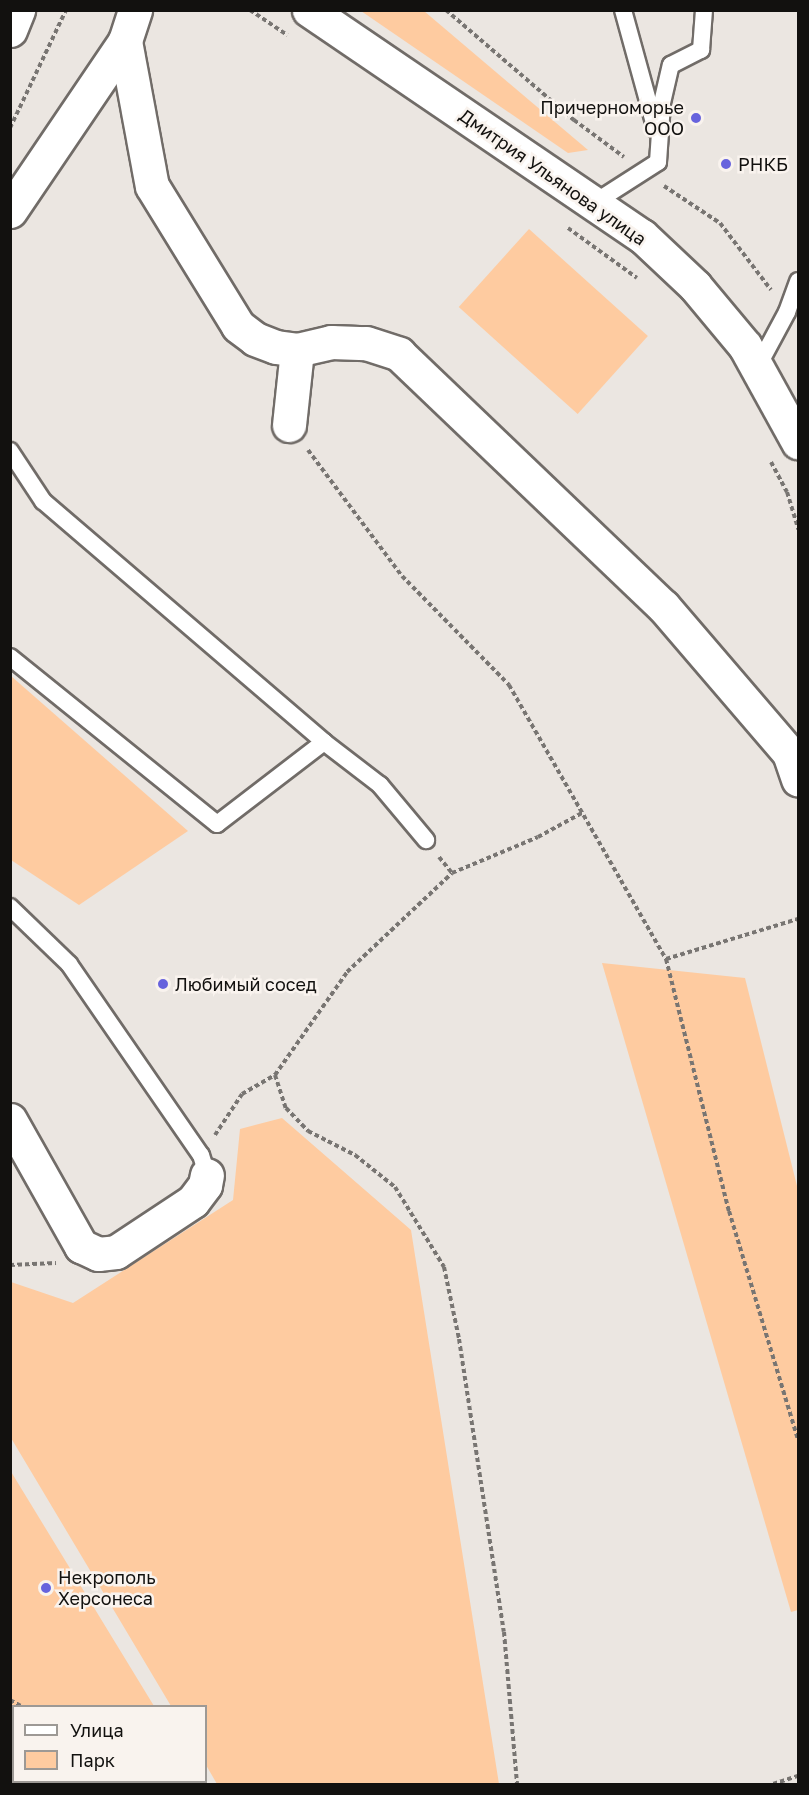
<!DOCTYPE html>
<html>
<head>
<meta charset="utf-8">
<style>
	body { margin:0 }
	#map { position:relative; width:809px; height:1795px; overflow:hidden; background:#ebe6e1; font-family:"Golos Text",sans-serif }
	div>[style] { position:absolute }
	.green>* { inset:0; background:#fecba0; transform-origin:0 0 }
	.path>* { height:4px; margin-top:-2px; transform-origin:0; background:repeating-linear-gradient(90deg,#787572 0 4.5px,transparent 0 7.5px) }
	.roads { filter:drop-shadow(2px 0 #716c68) drop-shadow(-2px 0 #716c68) drop-shadow(0 2px #716c68) drop-shadow(0 -2px #716c68) }
	.lane>* { height:16px; margin:-8px; padding:0 8px; transform-origin:8px; border-radius:8px; background:#fff }
	.street>* { height:33px; margin:-16.5px; padding:0 16.5px; transform-origin:16.5px; border-radius:16.5px; background:#fff }
	.secondary>* { height:33px; margin:-16.5px; padding:0 16.5px; transform-origin:16.5px; border-radius:16.5px; background:#fff }
	.dots>* { width:16px; height:16px; translate:-50% -50%; box-sizing:border-box; border:3px solid #f9f3ee; border-radius:50% }
	span { translate:-50% -50%; white-space:nowrap; text-align:center; line-height:1.15; -webkit-text-stroke:5px #f9f3ee; paint-order:stroke }
	.poi-label { font-size:18px; color:#12110f }
	.right { translate:-100% -50%; text-align:right }
	.left { translate:0 -50%; text-align:left }
	.street-label { font-size:18px; color:#12110f }
	.frame { position:absolute; inset:0; border:12px solid #12110f; pointer-events:none }
	.legend { position:absolute; left:12px; top:1705px; width:195px; height:78px; box-sizing:border-box; background:#f9f3ee; border:2px solid #9d9995; margin:0; padding:8px 10px; list-style:none; font-size:18px; color:#12110f }
	.legend li { display:flex; align-items:center; gap:12px; height:30px }
	.legend b { width:30px; border:2px solid #9d9995 }
</style>
</head>
<body>
<div id="map">
	<div class="green">
		<i style="clip-path:polygon(361px 11px,424px 11px,588px 150px,568px 153px)"></i>
		<i style="left:529px;top:229px;width:160px;height:105px;rotate:42deg"></i>
		<i style="clip-path:polygon(11px 676px,188px 831px,79px 905px,11px 860px)"></i>
		<i style="clip-path:polygon(602px 963px,745px 978px,798px 1190px,798px 1610px,791px 1612px)"></i>
		<i style="clip-path:polygon(282px 1118px,411px 1230px,499px 1784px,217px 1784px,206px 1765px,206px 1706px,171px 1706px,11px 1438px,11px 1282px,73px 1303px,233px 1200px,240px 1129px)"></i>
		<i style="clip-path:polygon(10px 1470px,154px 1706px,14px 1706px,14px 1782px,199px 1782px,201px 1784px,11px 1784px)"></i>
	</div>
	<div class="path">
		<i style="left:250px;top:10px;width:45px;rotate:34deg"></i>
		<i style="left:446px;top:10px;width:169px;rotate:40.7deg"></i>
		<i style="left:574px;top:120px;width:62px;rotate:36.5deg"></i>
		<i style="left:10px;top:128px;width:131px;rotate:-64.6deg"></i>
		<i style="left:664px;top:186px;width:67px;rotate:33.5deg"></i>
		<i style="left:720px;top:223px;width:84px;rotate:52.7deg"></i>
		<i style="left:568px;top:228px;width:85px;rotate:35.9deg"></i>
		<i style="left:308px;top:450px;width:157px;rotate:53.3deg"></i>
		<i style="left:402px;top:576px;width:153px;rotate:45.5deg"></i>
		<i style="left:509px;top:685px;width:316px;rotate:60.2deg"></i>
		<i style="left:666px;top:959px;width:260px;rotate:76deg"></i>
		<i style="left:729px;top:1211px;width:239px;rotate:73.2deg"></i>
		<i style="left:771px;top:462px;width:34px;rotate:62deg"></i>
		<i style="left:787px;top:492px;width:39px;rotate:73deg"></i>
		<i style="left:439px;top:857px;width:21px;rotate:51deg"></i>
		<i style="left:666px;top:959px;width:138px;rotate:-16.9deg"></i>
		<i style="left:275px;top:1075px;width:35px;rotate:72deg"></i>
		<i style="left:286px;top:1108px;width:32px;rotate:46deg"></i>
		<i style="left:308px;top:1131px;width:53px;rotate:27.1deg"></i>
		<i style="left:355px;top:1155px;width:51px;rotate:38.7deg"></i>
		<i style="left:395px;top:1187px;width:94px;rotate:58.5deg"></i>
		<i style="left:444px;top:1267px;width:74px;rotate:78.2deg"></i>
		<i style="left:459px;top:1339px;width:296px;rotate:81.3deg"></i>
		<i style="left:504px;top:1632px;width:153px;rotate:85.1deg"></i>
		<i style="left:215px;top:1135px;width:49px;rotate:-56.6deg"></i>
		<i style="left:242px;top:1094px;width:38px;rotate:-30deg"></i>
		<i style="left:275px;top:1075px;width:126px;rotate:-55deg"></i>
		<i style="left:347px;top:972px;width:144px;rotate:-43.3deg"></i>
		<i style="left:452px;top:873px;width:93px;rotate:-22.7deg"></i>
		<i style="left:538px;top:837px;width:50px;rotate:-28.6deg"></i>
		<i style="left:10px;top:1265px;width:46px;rotate:-2.5deg"></i>
		<i style="left:10px;top:1700px;width:13px;rotate:29deg"></i>
		<i style="left:773px;top:1784px;width:26px;rotate:-18deg"></i>
	</div>
	<div class="roads">
		<div class="lane">
			<i style="left:623px;top:10px;width:124px;rotate:74.6deg"></i>
			<i style="left:594px;top:203px;width:76px;rotate:-32.6deg"></i>
			<i style="left:658px;top:162px;width:59px;rotate:-86.1deg"></i>
			<i style="left:662px;top:103px;width:39px;rotate:-77deg"></i>
			<i style="left:671px;top:65px;width:34px;rotate:-27deg"></i>
			<i style="left:701px;top:50px;width:40px;rotate:-85.7deg"></i>
			<i style="left:757px;top:368px;width:64px;rotate:-61.8deg"></i>
			<i style="left:787px;top:312px;width:33px;rotate:-70deg"></i>
			<i style="left:10px;top:451px;width:60px;rotate:56.6deg"></i>
			<i style="left:43px;top:501px;width:370px;rotate:40.6deg"></i>
			<i style="left:324px;top:742px;width:71px;rotate:37.5deg"></i>
			<i style="left:380px;top:785px;width:72px;rotate:50.1deg"></i>
			<i style="left:10px;top:657px;width:266px;rotate:38.9deg"></i>
			<i style="left:217px;top:824px;width:135px;rotate:-37.5deg"></i>
			<i style="left:10px;top:907px;width:82px;rotate:44deg"></i>
			<i style="left:69px;top:964px;width:232px;rotate:55.4deg"></i>
			<i style="left:201px;top:1155px;width:21px;rotate:73deg"></i>
		</div>
		<div class="street">
			<i style="left:125px;top:41px;width:147px;rotate:79.5deg"></i>
			<i style="left:152px;top:186px;width:164px;rotate:58.4deg"></i>
			<i style="left:238px;top:326px;width:21px;rotate:37deg"></i>
			<i style="left:255px;top:339px;width:22px;rotate:21deg"></i>
			<i style="left:276px;top:347px;width:21px;rotate:8deg"></i>
			<i style="left:297px;top:350px;width:35px;rotate:-13deg"></i>
			<i style="left:331px;top:342px;width:35px;rotate:2deg"></i>
			<i style="left:366px;top:343px;width:35px;rotate:18deg"></i>
			<i style="left:399px;top:354px;width:365px;rotate:43.7deg"></i>
			<i style="left:663px;top:606px;width:194px;rotate:49.4deg"></i>
			<i style="left:789px;top:753px;width:28px;rotate:71deg"></i>
			<i style="left:10px;top:211px;width:205px;rotate:-55.9deg"></i>
			<i style="left:125px;top:41px;width:33px;rotate:-72deg"></i>
			<i style="left:289px;top:425px;width:75px;rotate:-83.9deg"></i>
			<i style="left:10px;top:1120px;width:145px;rotate:60.6deg"></i>
			<i style="left:81px;top:1246px;width:19px;rotate:25deg"></i>
			<i style="left:98px;top:1254px;width:18px;rotate:-6deg"></i>
			<i style="left:116px;top:1252px;width:92px;rotate:-33.5deg"></i>
			<i style="left:193px;top:1201px;width:20px;rotate:-53deg"></i>
			<i style="left:205px;top:1185px;width:10px;rotate:-79deg"></i>
		</div>
		<div class="secondary">
			<i style="left:309px;top:10px;width:402px;rotate:34.2deg"></i>
			<i style="left:642px;top:236px;width:73px;rotate:43.3deg"></i>
			<i style="left:695px;top:286px;width:78px;rotate:50.2deg"></i>
			<i style="left:745px;top:346px;width:110px;rotate:61.1deg"></i>
			<i style="left:10px;top:30px;width:22px;rotate:-68deg"></i>
		</div>
	</div>
	<div class="dots">
		<i style="left:696px;top:118px;background:#6763dd"></i>
		<i style="left:726px;top:164px;background:#6763dd"></i>
		<i style="left:163px;top:984px;background:#6763dd"></i>
		<i style="left:46px;top:1588px;background:#6763dd"></i>
	</div>
	<div class="poi-label">
		<span class="right" style="left:684px;top:118px">Причерноморье<br>ООО</span>
		<span class="left" style="left:738px;top:164px">РНКБ</span>
		<span class="left" style="left:175px;top:984px">Любимый сосед</span>
		<span class="left" style="left:58px;top:1588px">Некрополь<br>Херсонеса</span>
	</div>
	<div class="street-label">
		<span style="left:553px;top:177px;rotate:35deg">Дмитрия Ульянова улица</span>
	</div>
	<div class="frame"></div>
	<ul class="legend">
	<li><b style="height:8px;background:#fff"></b>Улица</li>
	<li><b style="height:16px;background:#fecba0"></b>Парк</li>
	</ul>
</div>
</body>
</html>
